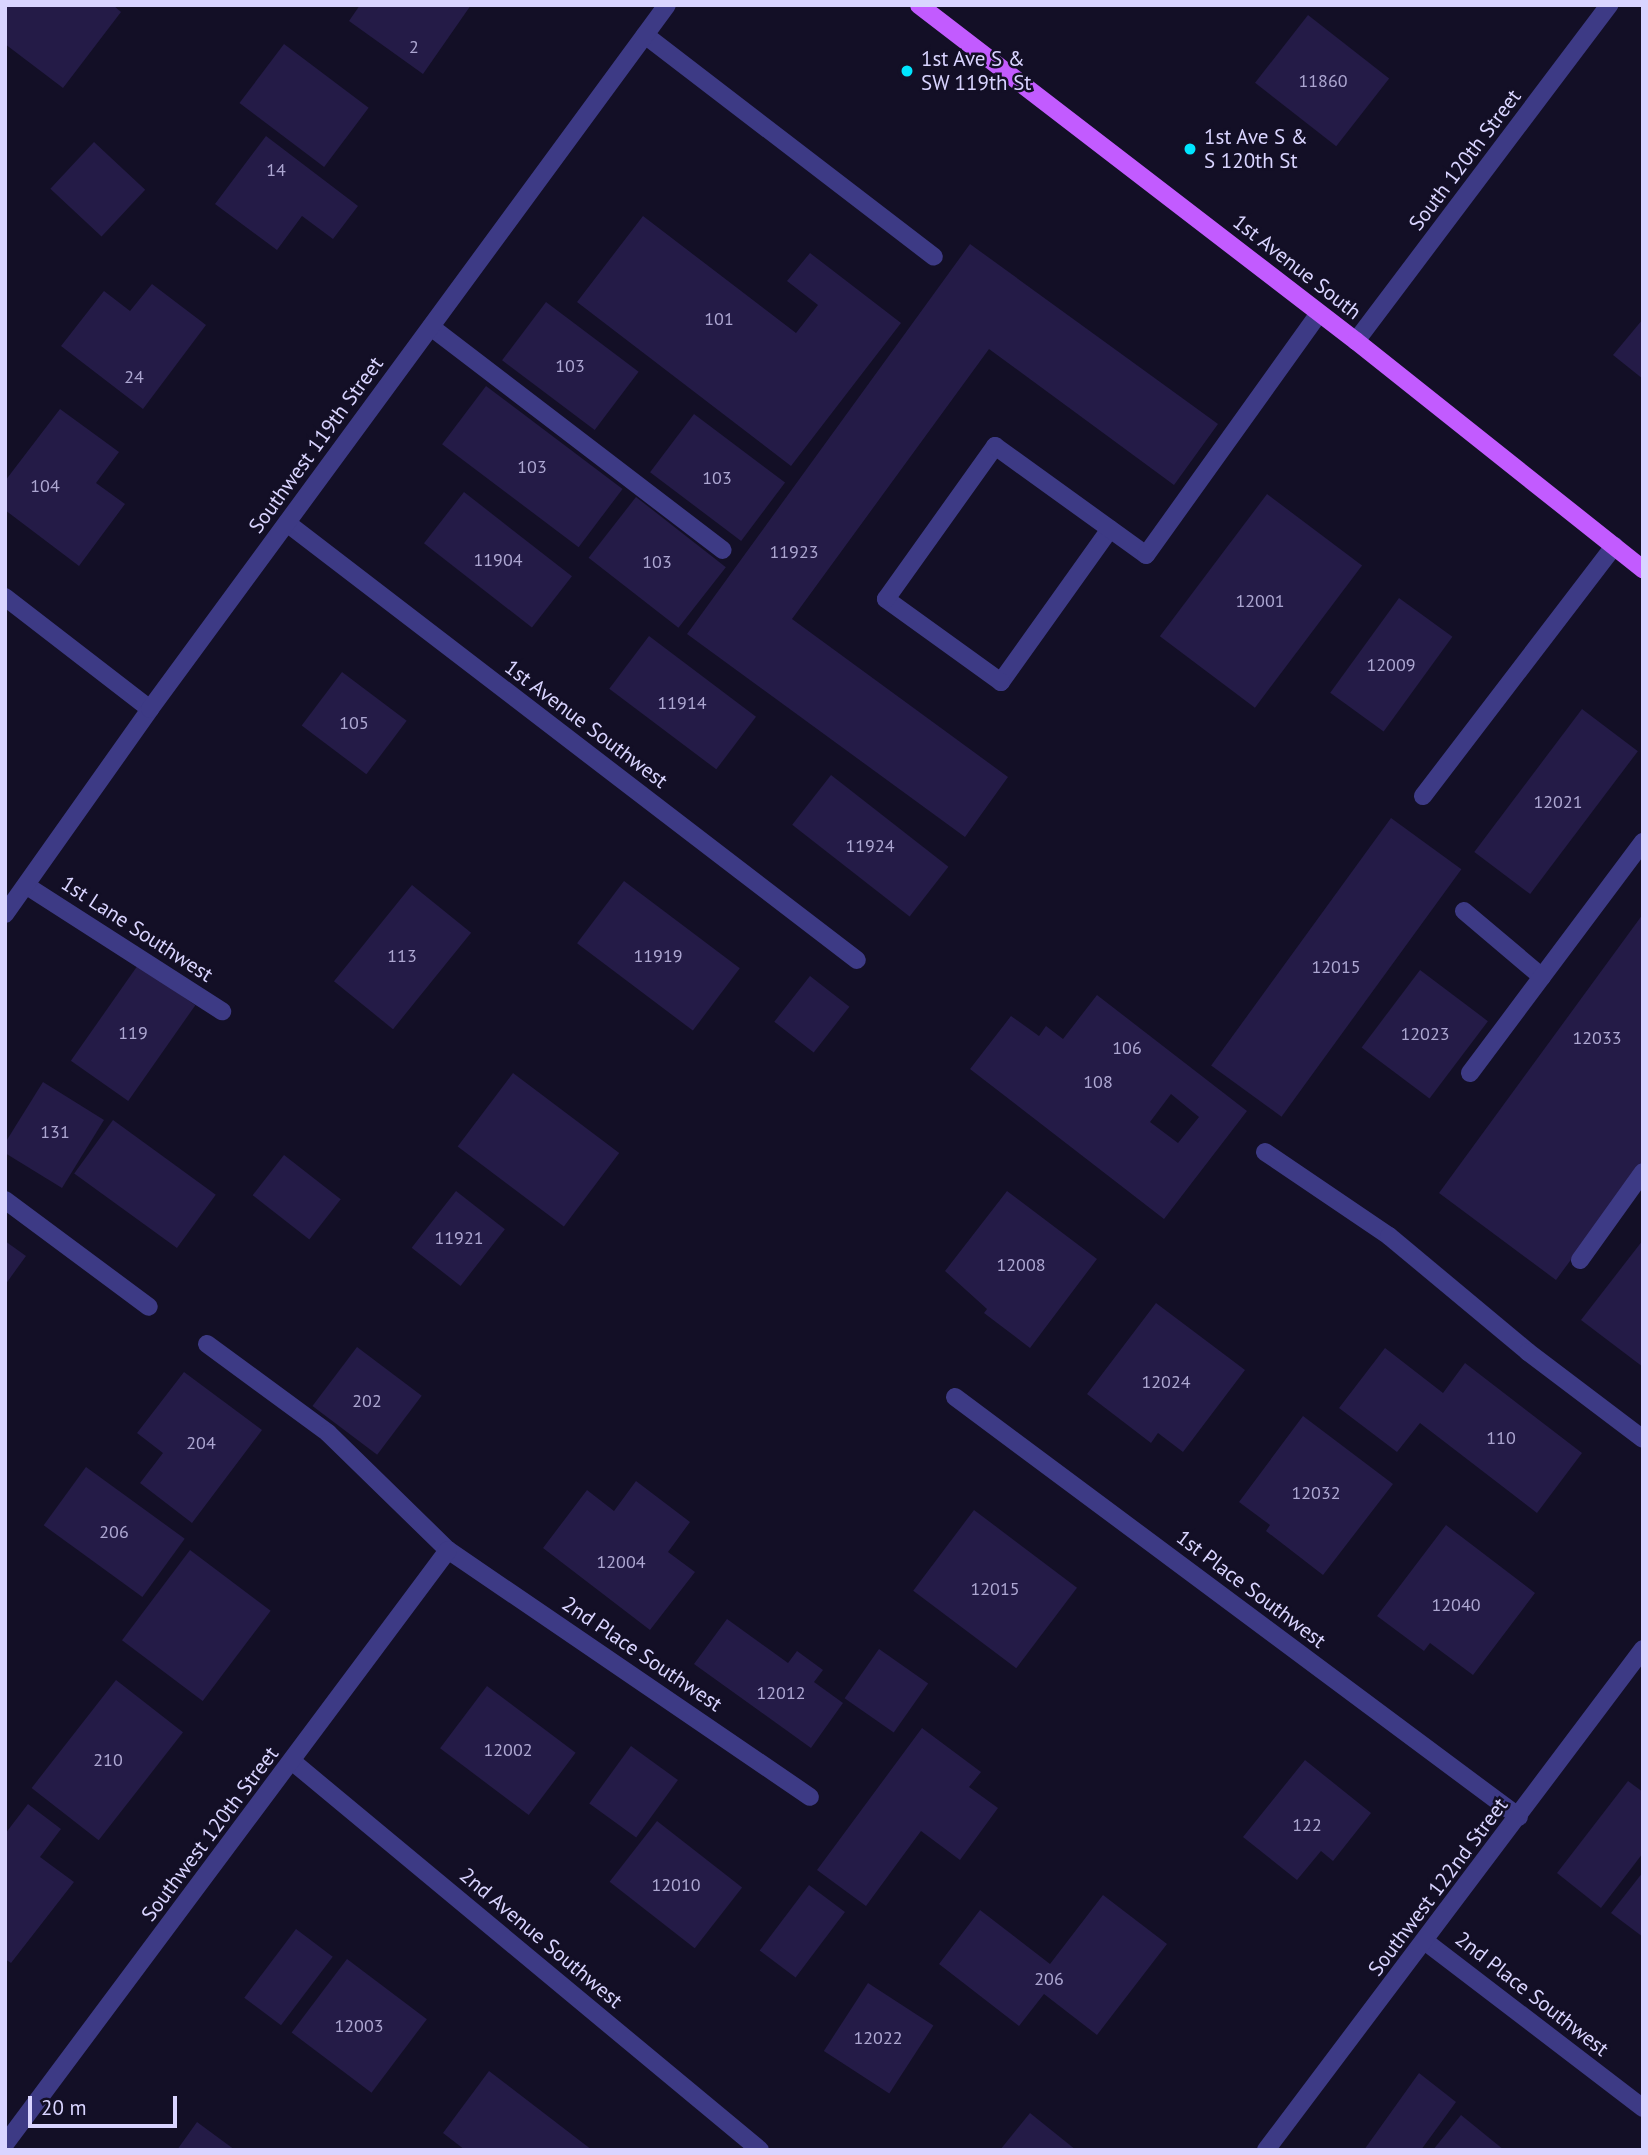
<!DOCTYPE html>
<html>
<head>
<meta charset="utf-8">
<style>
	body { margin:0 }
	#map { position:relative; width:1648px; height:2155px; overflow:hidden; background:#130f26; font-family:"PT Sans",sans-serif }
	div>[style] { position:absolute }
	.building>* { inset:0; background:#241b47; transform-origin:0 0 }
	.minor>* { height:18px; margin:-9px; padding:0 9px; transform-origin:9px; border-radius:9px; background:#3d3a85 }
	.major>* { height:18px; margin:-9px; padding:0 9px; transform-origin:9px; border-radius:9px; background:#c25bff }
	.dots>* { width:19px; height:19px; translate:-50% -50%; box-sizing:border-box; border:4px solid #130f26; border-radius:50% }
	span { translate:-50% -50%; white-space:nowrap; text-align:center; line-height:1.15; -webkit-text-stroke:5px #130f26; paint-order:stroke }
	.number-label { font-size:18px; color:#aca6d1 }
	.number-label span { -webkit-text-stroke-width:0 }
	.poi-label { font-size:21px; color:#d9d4ff }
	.left { translate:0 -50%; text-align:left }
	.street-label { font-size:21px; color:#d9d4ff }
	.frame { position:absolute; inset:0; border:7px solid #d9d4ff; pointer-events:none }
	.scale { position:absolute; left:28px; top:2096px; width:149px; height:32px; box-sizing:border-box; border:4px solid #d9d4ff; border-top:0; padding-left:9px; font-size:21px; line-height:24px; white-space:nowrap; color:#d9d4ff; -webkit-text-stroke:5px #130f26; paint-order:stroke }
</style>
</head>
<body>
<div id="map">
	<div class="building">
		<i style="clip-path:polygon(5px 5px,113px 5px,121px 12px,63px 88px,5px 44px)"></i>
		<i style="clip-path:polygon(360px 5px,471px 5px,423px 74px,349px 21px)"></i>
		<i style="left:1308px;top:15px;width:103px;height:86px;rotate:38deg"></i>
		<i style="left:284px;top:44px;width:106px;height:74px;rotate:37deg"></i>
		<i style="clip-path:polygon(266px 136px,358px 206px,333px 239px,302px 216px,277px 250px,215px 204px)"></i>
		<i style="left:94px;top:142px;width:70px;height:64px;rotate:43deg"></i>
		<i style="clip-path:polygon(643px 216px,796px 333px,818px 305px,787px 281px,810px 253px,901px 323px,791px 466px,577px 302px)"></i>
		<i style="clip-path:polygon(970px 244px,1218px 424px,1174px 485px,989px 349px,792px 619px,1008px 777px,965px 837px,687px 634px)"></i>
		<i style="clip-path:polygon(152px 284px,206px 325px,143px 409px,61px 346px,104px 291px,130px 311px)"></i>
		<i style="left:546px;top:302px;width:116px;height:73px;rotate:37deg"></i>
		<i style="clip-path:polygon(1643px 319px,1643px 379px,1613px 355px)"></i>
		<i style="left:486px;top:386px;width:171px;height:73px;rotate:37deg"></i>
		<i style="clip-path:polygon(60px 409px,119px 452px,96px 483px,125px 504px,79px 566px,5px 510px,5px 481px)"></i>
		<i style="left:694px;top:414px;width:114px;height:73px;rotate:37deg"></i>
		<i style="left:464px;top:492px;width:137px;height:65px;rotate:38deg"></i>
		<i style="left:1267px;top:494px;width:119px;height:178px;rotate:37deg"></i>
		<i style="left:636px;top:497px;width:114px;height:77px;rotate:38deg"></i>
		<i style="left:1399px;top:598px;width:66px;height:117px;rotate:36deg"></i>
		<i style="left:649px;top:636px;width:134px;height:66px;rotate:37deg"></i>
		<i style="left:342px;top:672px;width:81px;height:67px;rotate:37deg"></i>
		<i style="left:1582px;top:709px;width:70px;height:179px;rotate:37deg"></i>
		<i style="left:831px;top:775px;width:149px;height:63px;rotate:38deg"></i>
		<i style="left:1391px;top:818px;width:87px;height:306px;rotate:36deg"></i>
		<i style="left:624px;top:881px;width:145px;height:78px;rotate:37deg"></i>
		<i style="left:412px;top:885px;width:76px;height:124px;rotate:39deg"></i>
		<i style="clip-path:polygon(1643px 914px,1643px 1162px,1556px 1280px,1439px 1193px)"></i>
		<i style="left:138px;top:965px;width:70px;height:117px;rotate:35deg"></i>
		<i style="left:1420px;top:970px;width:85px;height:97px;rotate:37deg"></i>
		<i style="left:810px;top:976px;width:50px;height:58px;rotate:38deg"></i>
		<i style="clip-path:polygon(evenodd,1097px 995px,1247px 1111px,1164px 1219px,970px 1069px,1011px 1016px,1039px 1036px,1046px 1026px,1063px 1039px,1097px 995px,1171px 1094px,1199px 1117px,1178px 1143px,1150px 1122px,1171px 1094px)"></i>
		<i style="left:513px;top:1073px;width:133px;height:92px;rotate:37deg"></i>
		<i style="clip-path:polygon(43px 1082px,104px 1120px,62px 1188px,5px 1153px,5px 1143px)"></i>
		<i style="left:113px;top:1120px;width:127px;height:66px;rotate:36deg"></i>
		<i style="left:284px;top:1155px;width:72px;height:51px;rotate:38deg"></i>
		<i style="left:456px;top:1191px;width:62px;height:72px;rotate:38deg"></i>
		<i style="clip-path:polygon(1007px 1191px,1097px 1259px,1030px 1348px,984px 1313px,987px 1309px,945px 1271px)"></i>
		<i style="clip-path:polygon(1643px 1240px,1643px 1367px,1581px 1320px)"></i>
		<i style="clip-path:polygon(5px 1241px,26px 1256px,5px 1285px)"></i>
		<i style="clip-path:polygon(1156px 1303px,1245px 1370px,1183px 1452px,1158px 1433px,1151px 1443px,1087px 1394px)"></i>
		<i style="left:357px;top:1347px;width:81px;height:74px;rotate:37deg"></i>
		<i style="clip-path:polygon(1385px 1348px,1443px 1393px,1465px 1363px,1582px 1453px,1537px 1513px,1420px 1423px,1397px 1452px,1339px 1408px)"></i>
		<i style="clip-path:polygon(184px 1372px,262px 1430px,192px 1523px,140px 1483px,163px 1453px,137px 1433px)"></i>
		<i style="clip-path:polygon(1303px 1416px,1393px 1484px,1323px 1575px,1266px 1531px,1270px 1525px,1239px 1502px)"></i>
		<i style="left:86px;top:1467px;width:122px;height:72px;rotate:36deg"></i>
		<i style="clip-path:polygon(636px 1481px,690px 1522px,668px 1552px,695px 1572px,650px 1630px,543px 1548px,587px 1490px,614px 1511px)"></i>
		<i style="left:974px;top:1510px;width:129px;height:101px;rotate:37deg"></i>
		<i style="clip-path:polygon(1446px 1525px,1535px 1593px,1473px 1675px,1430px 1643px,1424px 1651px,1377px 1616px)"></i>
		<i style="left:190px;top:1550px;width:101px;height:113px;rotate:37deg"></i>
		<i style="clip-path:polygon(727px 1619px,788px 1663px,797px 1651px,823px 1670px,814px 1682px,843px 1703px,811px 1748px,694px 1664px)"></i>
		<i style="left:879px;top:1649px;width:60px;height:60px;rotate:35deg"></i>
		<i style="left:116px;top:1680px;width:85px;height:137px;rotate:38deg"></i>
		<i style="left:487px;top:1686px;width:111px;height:78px;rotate:37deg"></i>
		<i style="clip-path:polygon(922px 1728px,981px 1772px,969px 1787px,998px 1808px,960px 1860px,921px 1831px,866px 1906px,817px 1870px)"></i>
		<i style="left:631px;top:1746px;width:58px;height:71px;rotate:36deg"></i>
		<i style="clip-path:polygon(1305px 1760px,1371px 1813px,1333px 1861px,1321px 1851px,1297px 1880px,1243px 1837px)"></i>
		<i style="clip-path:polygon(1628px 1781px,1643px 1792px,1643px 1853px,1601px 1908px,1557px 1873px)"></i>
		<i style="clip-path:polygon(28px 1804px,61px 1829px,40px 1857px,74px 1882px,11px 1963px,5px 1959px,5px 1834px)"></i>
		<i style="left:657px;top:1821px;width:108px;height:77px;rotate:38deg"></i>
		<i style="clip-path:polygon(1643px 1872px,1643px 1937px,1611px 1913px)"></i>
		<i style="left:809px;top:1885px;width:45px;height:82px;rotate:37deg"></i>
		<i style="clip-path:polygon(1103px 1895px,1167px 1944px,1097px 2035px,1044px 1994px,1019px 2026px,939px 1964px,980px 1910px,1050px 1964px)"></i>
		<i style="left:296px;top:1929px;width:46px;height:86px;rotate:37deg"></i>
		<i style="left:347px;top:1959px;width:100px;height:92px;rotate:37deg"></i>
		<i style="left:868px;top:1983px;width:78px;height:81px;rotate:33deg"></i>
		<i style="clip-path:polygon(489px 2071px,592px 2150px,465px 2150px,443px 2133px)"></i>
		<i style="clip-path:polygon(1419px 2073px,1456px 2102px,1421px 2150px,1364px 2150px)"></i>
		<i style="clip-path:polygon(1030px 2113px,1076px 2150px,1000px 2150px)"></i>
		<i style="clip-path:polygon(1461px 2115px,1504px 2150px,1433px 2150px)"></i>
		<i style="clip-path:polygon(197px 2122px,235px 2150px,177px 2150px)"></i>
	</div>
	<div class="minor">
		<i style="left:645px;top:35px;width:364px;rotate:37.5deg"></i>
		<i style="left:431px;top:327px;width:367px;rotate:37.4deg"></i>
		<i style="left:1356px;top:341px;width:421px;rotate:-53deg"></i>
		<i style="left:287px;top:523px;width:718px;rotate:37.48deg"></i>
		<i style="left:1110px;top:529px;width:188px;rotate:125.5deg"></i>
		<i style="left:1001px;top:682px;width:142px;rotate:-144.2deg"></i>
		<i style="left:886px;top:599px;width:188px;rotate:-54.5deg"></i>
		<i style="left:995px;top:446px;width:186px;rotate:35.8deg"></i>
		<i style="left:1146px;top:555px;width:297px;rotate:-54.4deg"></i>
		<i style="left:5px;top:597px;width:183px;rotate:37.7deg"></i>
		<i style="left:1423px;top:796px;width:315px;rotate:-52.6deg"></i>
		<i style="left:27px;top:886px;width:232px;rotate:32.7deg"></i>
		<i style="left:1464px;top:911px;width:102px;rotate:40.2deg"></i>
		<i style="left:5px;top:914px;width:251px;rotate:-54.7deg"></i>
		<i style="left:150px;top:709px;width:873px;rotate:-53.71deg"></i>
		<i style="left:1470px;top:1073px;width:289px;rotate:-53.2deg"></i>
		<i style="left:1265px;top:1152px;width:150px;rotate:34.1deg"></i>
		<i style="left:1389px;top:1236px;width:181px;rotate:39.8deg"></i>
		<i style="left:1528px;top:1352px;width:144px;rotate:37.1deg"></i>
		<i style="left:5px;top:1200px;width:179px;rotate:36.6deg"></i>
		<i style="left:1580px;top:1260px;width:108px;rotate:-54.4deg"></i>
		<i style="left:207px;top:1344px;width:150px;rotate:36.3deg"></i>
		<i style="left:328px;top:1433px;width:168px;rotate:44.3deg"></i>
		<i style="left:448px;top:1550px;width:438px;rotate:34.3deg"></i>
		<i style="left:955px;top:1397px;width:703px;rotate:36.67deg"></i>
		<i style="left:293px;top:1762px;width:607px;rotate:39.72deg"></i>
		<i style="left:1426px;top:1942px;width:273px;rotate:37.4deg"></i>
		<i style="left:5px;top:2144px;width:741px;rotate:-53.28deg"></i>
		<i style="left:1266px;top:2150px;width:627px;rotate:-53.04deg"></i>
	</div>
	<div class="major">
		<i style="left:919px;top:5px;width:551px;rotate:37.56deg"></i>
		<i style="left:1356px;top:341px;width:367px;rotate:38.5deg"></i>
	</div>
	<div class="dots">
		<i style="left:907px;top:71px;background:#00e5ff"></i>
		<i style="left:1190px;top:149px;background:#00e5ff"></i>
	</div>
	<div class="number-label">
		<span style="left:414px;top:47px">2</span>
		<span style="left:1323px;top:81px">11860</span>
		<span style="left:276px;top:170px">14</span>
		<span style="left:719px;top:319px">101</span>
		<span style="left:570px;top:366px">103</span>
		<span style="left:134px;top:377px">24</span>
		<span style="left:532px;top:467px">103</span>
		<span style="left:717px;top:478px">103</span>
		<span style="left:45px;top:486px">104</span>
		<span style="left:794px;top:552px">11923</span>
		<span style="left:498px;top:560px">11904</span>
		<span style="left:657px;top:562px">103</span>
		<span style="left:1260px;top:601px">12001</span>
		<span style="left:1391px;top:665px">12009</span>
		<span style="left:682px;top:703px">11914</span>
		<span style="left:354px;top:723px">105</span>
		<span style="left:1558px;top:802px">12021</span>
		<span style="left:870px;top:846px">11924</span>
		<span style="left:402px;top:956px">113</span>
		<span style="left:658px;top:956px">11919</span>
		<span style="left:1336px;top:967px">12015</span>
		<span style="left:133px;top:1033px">119</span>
		<span style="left:1425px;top:1034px">12023</span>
		<span style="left:1597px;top:1038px">12033</span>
		<span style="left:1127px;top:1048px">106</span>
		<span style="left:1098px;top:1082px">108</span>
		<span style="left:55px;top:1132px">131</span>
		<span style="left:459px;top:1238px">11921</span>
		<span style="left:1021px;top:1265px">12008</span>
		<span style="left:1166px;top:1382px">12024</span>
		<span style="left:367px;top:1401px">202</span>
		<span style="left:1501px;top:1438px">110</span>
		<span style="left:201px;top:1443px">204</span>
		<span style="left:1316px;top:1493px">12032</span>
		<span style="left:114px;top:1532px">206</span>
		<span style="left:621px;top:1562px">12004</span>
		<span style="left:995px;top:1589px">12015</span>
		<span style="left:1456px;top:1605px">12040</span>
		<span style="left:781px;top:1693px">12012</span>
		<span style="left:508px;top:1750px">12002</span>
		<span style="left:108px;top:1760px">210</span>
		<span style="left:1307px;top:1825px">122</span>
		<span style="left:676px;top:1885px">12010</span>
		<span style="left:1049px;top:1979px">206</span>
		<span style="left:359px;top:2026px">12003</span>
		<span style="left:878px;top:2038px">12022</span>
	</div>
	<div class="poi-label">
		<span class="left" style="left:921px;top:71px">1st Ave S &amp;<br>SW 119th St</span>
		<span class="left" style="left:1204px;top:149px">1st Ave S &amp;<br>S 120th St</span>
	</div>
	<div class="street-label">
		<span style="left:1465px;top:160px;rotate:-53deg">South 120th Street</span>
		<span style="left:1297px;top:267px;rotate:38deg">1st Avenue South</span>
		<span style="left:316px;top:445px;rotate:-54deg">Southwest 119th Street</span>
		<span style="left:586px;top:724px;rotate:37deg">1st Avenue Southwest</span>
		<span style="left:137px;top:929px;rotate:33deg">1st Lane Southwest</span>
		<span style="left:1251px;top:1589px;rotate:37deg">1st Place Southwest</span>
		<span style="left:642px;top:1654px;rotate:34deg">2nd Place Southwest</span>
		<span style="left:210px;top:1834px;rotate:-53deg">Southwest 120th Street</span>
		<span style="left:1438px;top:1887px;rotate:-53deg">Southwest 122nd Street</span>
		<span style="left:541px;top:1938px;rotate:40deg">2nd Avenue Southwest</span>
		<span style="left:1532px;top:1994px;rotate:38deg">2nd Place Southwest</span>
	</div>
	<div class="frame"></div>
	<div class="scale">20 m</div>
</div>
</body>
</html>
